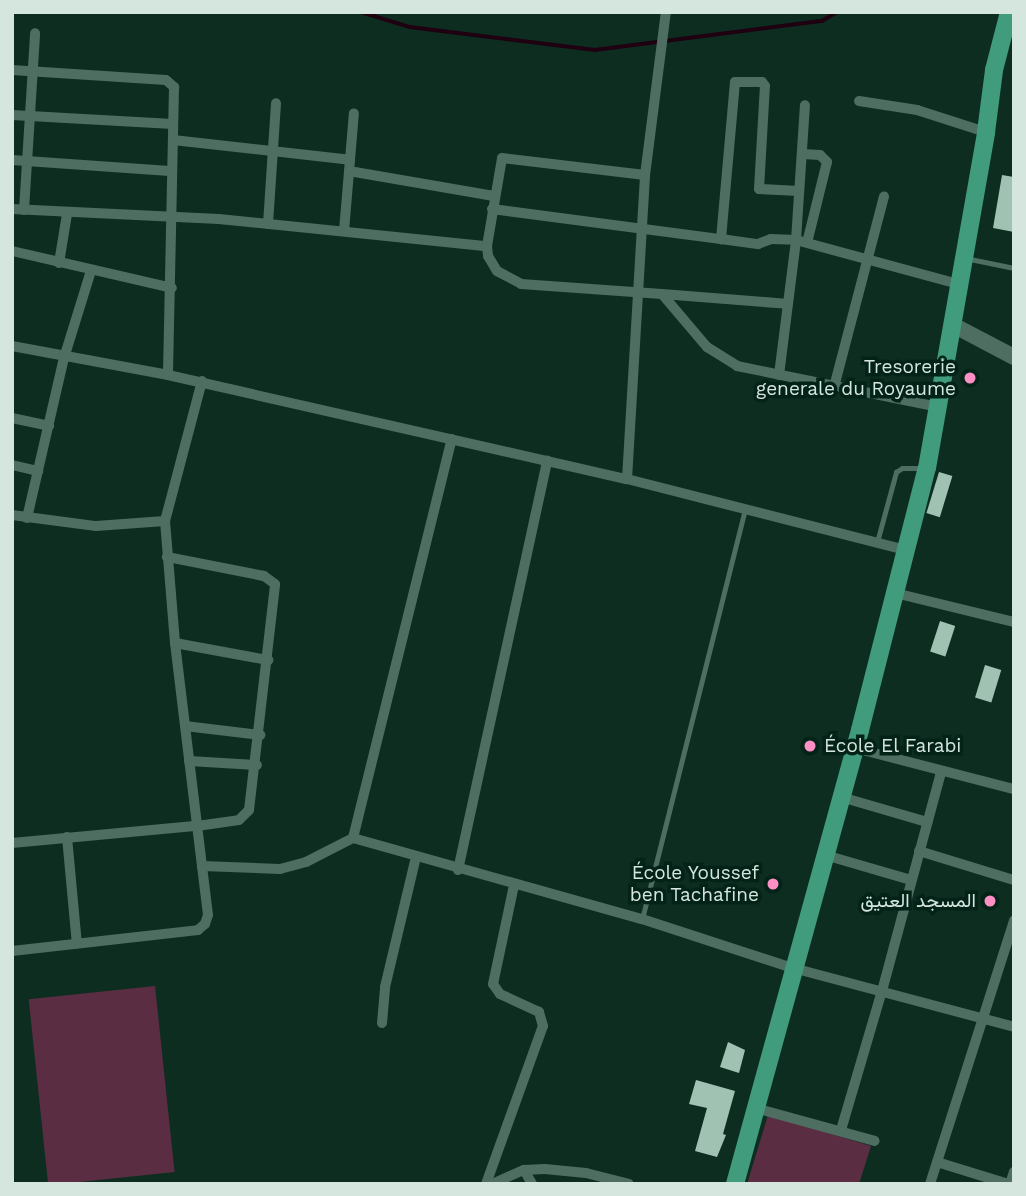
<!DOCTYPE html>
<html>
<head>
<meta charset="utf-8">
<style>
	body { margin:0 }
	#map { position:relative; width:1026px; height:1196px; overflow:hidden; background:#0e2d21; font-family:"Work Sans",Vazirmatn,sans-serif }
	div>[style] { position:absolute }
	.green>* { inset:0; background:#5a2d43; transform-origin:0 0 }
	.stream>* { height:3.5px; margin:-1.75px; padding:0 1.75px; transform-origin:1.75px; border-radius:1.75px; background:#1e0010 }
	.building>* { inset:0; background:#a0c2b3; transform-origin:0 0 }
	.lane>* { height:5px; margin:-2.5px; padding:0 2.5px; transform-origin:2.5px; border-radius:2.5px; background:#4e6e61 }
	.street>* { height:10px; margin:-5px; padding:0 5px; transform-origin:5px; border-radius:5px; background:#4e6e61 }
	.secondary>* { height:16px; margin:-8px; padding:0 8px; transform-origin:8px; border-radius:8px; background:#4e6e61 }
	.primary>* { height:18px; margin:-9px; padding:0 9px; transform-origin:9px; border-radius:9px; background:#419c7d }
	.dots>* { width:19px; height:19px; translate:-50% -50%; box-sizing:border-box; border:4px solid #042318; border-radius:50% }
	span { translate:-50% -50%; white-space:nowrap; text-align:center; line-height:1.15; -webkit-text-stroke:7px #042318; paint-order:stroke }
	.poi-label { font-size:19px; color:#d5e6de }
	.right { translate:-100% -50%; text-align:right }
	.left { translate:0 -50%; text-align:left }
	.frame { position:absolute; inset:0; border:14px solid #d5e6de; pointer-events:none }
</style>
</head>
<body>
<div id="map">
	<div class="green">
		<i style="left:155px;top:986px;width:187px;height:127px;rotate:84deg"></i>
		<i style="clip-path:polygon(768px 1115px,871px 1146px,859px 1184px,747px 1184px)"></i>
	</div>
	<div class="stream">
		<i style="left:361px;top:12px;width:51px;rotate:17deg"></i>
		<i style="left:410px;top:27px;width:186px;rotate:7.1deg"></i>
		<i style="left:595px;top:50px;width:229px;rotate:-7.3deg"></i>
		<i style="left:822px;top:21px;width:17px;rotate:-31deg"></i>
	</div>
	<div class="building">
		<i style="clip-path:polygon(1002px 175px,1014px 177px,1014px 232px,993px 228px)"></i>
		<i style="left:939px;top:472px;width:14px;height:43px;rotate:17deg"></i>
		<i style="left:940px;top:621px;width:16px;height:32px;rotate:18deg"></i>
		<i style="left:985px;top:665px;width:17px;height:34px;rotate:17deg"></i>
		<i style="clip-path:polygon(728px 1042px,745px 1050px,739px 1073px,720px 1067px)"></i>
		<i style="clip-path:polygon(696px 1080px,735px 1091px,723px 1134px,726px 1135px,717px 1157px,695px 1151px,707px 1108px,689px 1104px)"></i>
	</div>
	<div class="lane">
		<i style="left:965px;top:258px;width:50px;rotate:11.5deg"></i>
		<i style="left:877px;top:542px;width:73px;rotate:-74.8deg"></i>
		<i style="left:896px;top:472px;width:7px;rotate:-34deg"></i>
		<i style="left:902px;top:468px;width:21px"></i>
		<i style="left:642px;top:919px;width:423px;rotate:-75.9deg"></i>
	</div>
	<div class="street">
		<i style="left:12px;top:70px;width:154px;rotate:3.7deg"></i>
		<i style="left:166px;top:80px;width:11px;rotate:41deg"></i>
		<i style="left:174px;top:87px;width:288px;rotate:91.2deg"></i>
		<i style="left:168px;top:375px;width:471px;rotate:12.8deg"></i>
		<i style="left:627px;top:479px;width:288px;rotate:14.3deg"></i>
		<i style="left:859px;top:101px;width:59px;rotate:8.8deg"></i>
		<i style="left:917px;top:110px;width:72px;rotate:17.7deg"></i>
		<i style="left:12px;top:115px;width:161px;rotate:3.2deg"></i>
		<i style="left:173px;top:140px;width:178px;rotate:6.4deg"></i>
		<i style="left:802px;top:154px;width:18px;rotate:3deg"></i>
		<i style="left:820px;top:155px;width:10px;rotate:45deg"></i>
		<i style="left:827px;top:162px;width:83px;rotate:103.9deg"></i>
		<i style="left:12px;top:160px;width:158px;rotate:4deg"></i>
		<i style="left:349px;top:171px;width:147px;rotate:9.8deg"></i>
		<i style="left:799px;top:191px;width:40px;rotate:-177.1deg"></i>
		<i style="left:759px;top:189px;width:103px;rotate:-86.7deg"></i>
		<i style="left:765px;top:86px;width:5px;rotate:-127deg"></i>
		<i style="left:762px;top:82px;width:27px;rotate:180deg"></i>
		<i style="left:735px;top:82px;width:158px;rotate:95.1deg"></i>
		<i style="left:721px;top:239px;width:37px;rotate:8deg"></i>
		<i style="left:758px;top:244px;width:14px;rotate:-21deg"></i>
		<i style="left:771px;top:239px;width:25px;rotate:2deg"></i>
		<i style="left:796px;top:240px;width:168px;rotate:15.2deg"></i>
		<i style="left:12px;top:209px;width:207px;rotate:2.8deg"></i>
		<i style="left:219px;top:219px;width:269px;rotate:5.8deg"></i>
		<i style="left:487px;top:246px;width:10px;rotate:84deg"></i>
		<i style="left:488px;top:256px;width:17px;rotate:59deg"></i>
		<i style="left:497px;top:271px;width:27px;rotate:28deg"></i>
		<i style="left:521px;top:284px;width:141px;rotate:4.1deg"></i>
		<i style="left:662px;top:294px;width:70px;rotate:49.7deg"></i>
		<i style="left:707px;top:347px;width:36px;rotate:32deg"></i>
		<i style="left:737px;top:366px;width:206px;rotate:11.5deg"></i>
		<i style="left:492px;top:209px;width:231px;rotate:7.5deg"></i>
		<i style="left:24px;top:210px;width:177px;rotate:-86.4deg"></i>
		<i style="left:268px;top:224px;width:121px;rotate:-86.2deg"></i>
		<i style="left:344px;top:231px;width:118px;rotate:-85.2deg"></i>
		<i style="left:487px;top:246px;width:89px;rotate:-80.3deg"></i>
		<i style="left:502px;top:158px;width:144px;rotate:6.8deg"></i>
		<i style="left:12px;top:251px;width:164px;rotate:13deg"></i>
		<i style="left:59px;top:263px;width:50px;rotate:-80.7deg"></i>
		<i style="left:662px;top:294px;width:126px;rotate:4.5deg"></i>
		<i style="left:12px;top:346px;width:159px;rotate:10.5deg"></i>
		<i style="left:779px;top:375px;width:136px;rotate:-82.8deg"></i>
		<i style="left:796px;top:240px;width:135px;rotate:-86.2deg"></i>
		<i style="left:202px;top:381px;width:145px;rotate:104.8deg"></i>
		<i style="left:165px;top:521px;width:122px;rotate:85.3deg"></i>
		<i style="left:175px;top:643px;width:225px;rotate:83.1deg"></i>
		<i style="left:202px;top:866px;width:78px;rotate:2.2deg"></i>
		<i style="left:280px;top:869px;width:27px;rotate:-15deg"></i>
		<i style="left:306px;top:862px;width:53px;rotate:-27.1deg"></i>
		<i style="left:353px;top:838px;width:411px;rotate:-76.1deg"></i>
		<i style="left:834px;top:387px;width:197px;rotate:-75.3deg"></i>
		<i style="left:12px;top:418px;width:38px;rotate:12deg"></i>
		<i style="left:12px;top:465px;width:27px;rotate:13deg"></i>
		<i style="left:627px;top:479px;width:305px;rotate:-86.6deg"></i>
		<i style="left:645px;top:175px;width:164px;rotate:-82.7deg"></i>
		<i style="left:12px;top:515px;width:85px;rotate:7.5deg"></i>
		<i style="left:96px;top:526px;width:69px;rotate:-4.1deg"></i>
		<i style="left:27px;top:518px;width:164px;rotate:-77deg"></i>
		<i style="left:64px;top:358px;width:91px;rotate:-72.8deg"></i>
		<i style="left:895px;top:593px;width:122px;rotate:13.7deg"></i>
		<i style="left:175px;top:643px;width:95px;rotate:10.4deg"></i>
		<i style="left:185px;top:726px;width:76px;rotate:6.8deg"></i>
		<i style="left:855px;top:748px;width:164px;rotate:14.5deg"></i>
		<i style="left:189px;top:761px;width:68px;rotate:3.4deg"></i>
		<i style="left:841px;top:797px;width:90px;rotate:16.2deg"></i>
		<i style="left:67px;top:837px;width:107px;rotate:84.7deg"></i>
		<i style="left:353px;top:838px;width:300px;rotate:15.7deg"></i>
		<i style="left:642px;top:919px;width:159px;rotate:18deg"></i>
		<i style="left:793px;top:968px;width:229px;rotate:14.9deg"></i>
		<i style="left:12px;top:843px;width:186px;rotate:-5.3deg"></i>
		<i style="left:197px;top:826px;width:42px;rotate:-8.1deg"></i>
		<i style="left:239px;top:820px;width:14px;rotate:-45deg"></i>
		<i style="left:249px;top:810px;width:227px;rotate:-83.4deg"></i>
		<i style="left:275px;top:584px;width:14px;rotate:-144deg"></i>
		<i style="left:264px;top:576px;width:99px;rotate:-168.9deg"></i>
		<i style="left:919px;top:851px;width:99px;rotate:17deg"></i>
		<i style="left:825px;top:855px;width:90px;rotate:16.2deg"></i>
		<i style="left:458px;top:870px;width:419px;rotate:-77.7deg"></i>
		<i style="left:12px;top:951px;width:187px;rotate:-6.4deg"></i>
		<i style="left:198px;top:930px;width:9px;rotate:-41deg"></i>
		<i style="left:205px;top:924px;width:9px;rotate:-72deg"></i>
		<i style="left:208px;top:915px;width:49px;rotate:-97deg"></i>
		<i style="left:382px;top:1023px;width:36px;rotate:-85deg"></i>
		<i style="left:385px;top:987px;width:134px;rotate:-76.6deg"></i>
		<i style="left:755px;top:1108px;width:124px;rotate:15.4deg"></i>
		<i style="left:841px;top:1130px;width:145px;rotate:-73.6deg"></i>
		<i style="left:882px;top:991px;width:227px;rotate:-74.9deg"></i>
		<i style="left:937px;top:1162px;width:74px;rotate:17.2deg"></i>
		<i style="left:524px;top:1170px;width:16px;rotate:60deg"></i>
		<i style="left:486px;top:1184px;width:168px;rotate:-70.2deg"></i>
		<i style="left:543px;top:1026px;width:15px;rotate:-106deg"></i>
		<i style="left:539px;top:1012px;width:43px;rotate:-155.2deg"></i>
		<i style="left:500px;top:994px;width:12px;rotate:-125deg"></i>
		<i style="left:493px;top:984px;width:101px;rotate:-78deg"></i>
		<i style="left:492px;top:1184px;width:35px;rotate:-24deg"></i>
		<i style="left:524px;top:1170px;width:21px;rotate:-3deg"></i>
		<i style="left:545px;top:1169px;width:41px;rotate:5.6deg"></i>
		<i style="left:586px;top:1173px;width:44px;rotate:14.3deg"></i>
		<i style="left:930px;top:1184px;width:277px;rotate:-72.3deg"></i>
		<i style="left:1010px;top:1184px;width:13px;rotate:-72deg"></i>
	</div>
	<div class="secondary">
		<i style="left:953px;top:325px;width:69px;rotate:27.7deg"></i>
	</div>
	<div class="primary">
		<i style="left:735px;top:1184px;width:471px;rotate:-74.6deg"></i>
		<i style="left:860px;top:730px;width:270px;rotate:-75.7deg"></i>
		<i style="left:927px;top:468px;width:341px;rotate:-80deg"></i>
		<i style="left:986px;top:132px;width:63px;rotate:-82.6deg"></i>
		<i style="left:994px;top:70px;width:60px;rotate:-75.5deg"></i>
	</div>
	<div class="dots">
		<i style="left:970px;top:378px;background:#fc8fc3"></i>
		<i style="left:810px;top:746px;background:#fc8fc3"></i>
		<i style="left:773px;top:884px;background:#fc8fc3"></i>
		<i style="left:990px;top:901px;background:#fc8fc3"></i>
	</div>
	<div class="poi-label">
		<span class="right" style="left:956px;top:378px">Tresorerie<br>generale du Royaume</span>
		<span class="left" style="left:824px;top:746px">École El Farabi</span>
		<span class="right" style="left:759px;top:884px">École Youssef<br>ben Tachafine</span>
		<span class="right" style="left:976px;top:901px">المسجد العتيق</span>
	</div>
	<div class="frame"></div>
</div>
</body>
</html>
